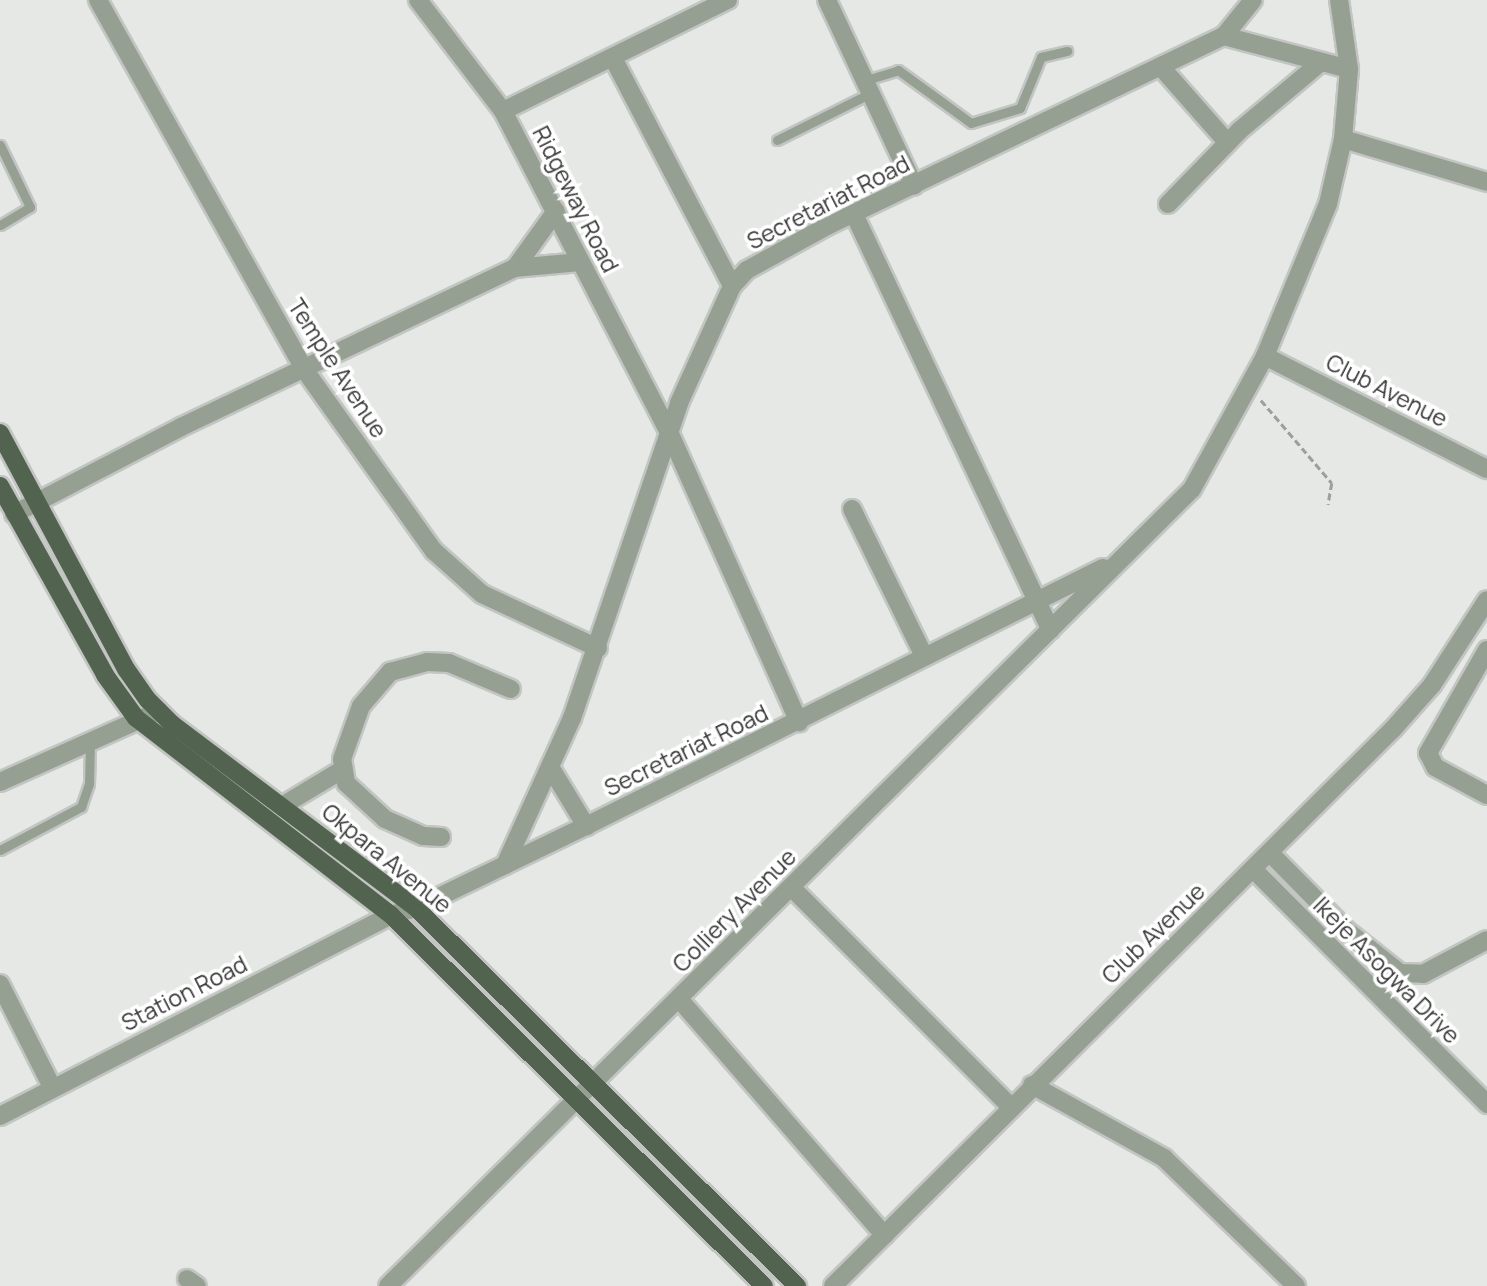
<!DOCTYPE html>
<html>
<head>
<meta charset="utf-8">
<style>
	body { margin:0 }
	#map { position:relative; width:1487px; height:1286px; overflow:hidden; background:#e5e8e5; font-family:Manrope,sans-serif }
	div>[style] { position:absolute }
	.path>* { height:2.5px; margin-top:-1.25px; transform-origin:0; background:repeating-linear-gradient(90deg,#9d9f9d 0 7px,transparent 0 10.5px) }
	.roads { filter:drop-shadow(2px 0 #c2c5c2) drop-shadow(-2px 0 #c2c5c2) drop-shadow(0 2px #c2c5c2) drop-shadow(0 -2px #c2c5c2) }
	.lane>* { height:9px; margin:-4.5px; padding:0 4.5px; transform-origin:4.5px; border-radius:4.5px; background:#95a093 }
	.street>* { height:18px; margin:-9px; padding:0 9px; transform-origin:9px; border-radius:9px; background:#95a093 }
	.primary>* { height:18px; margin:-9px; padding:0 9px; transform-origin:9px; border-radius:9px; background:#52644f }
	span { translate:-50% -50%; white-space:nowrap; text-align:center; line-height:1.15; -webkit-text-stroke:7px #fff; paint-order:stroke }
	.street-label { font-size:23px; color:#383938 }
</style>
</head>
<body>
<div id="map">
	<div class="path">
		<i style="left:1261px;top:400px;width:109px;rotate:49.5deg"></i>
		<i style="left:1332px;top:483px;width:22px;rotate:100deg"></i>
	</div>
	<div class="roads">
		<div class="lane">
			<i style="left:863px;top:81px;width:37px;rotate:-17deg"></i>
			<i style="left:898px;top:70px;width:90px;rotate:36deg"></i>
			<i style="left:971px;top:123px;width:51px;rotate:-17deg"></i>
			<i style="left:1020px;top:108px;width:55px;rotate:-67.6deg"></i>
			<i style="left:1041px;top:57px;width:27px;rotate:-13deg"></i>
			<i style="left:777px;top:140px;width:103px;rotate:-26.6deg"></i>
			<i style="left:0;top:145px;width:69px;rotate:64.2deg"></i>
			<i style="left:30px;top:207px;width:35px;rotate:149deg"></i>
			<i style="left:0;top:850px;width:92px;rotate:-28deg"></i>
			<i style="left:81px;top:807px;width:24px;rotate:-71deg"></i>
			<i style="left:89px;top:784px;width:42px;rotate:-88.6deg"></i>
		</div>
		<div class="street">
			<i style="left:98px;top:0;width:423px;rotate:60.8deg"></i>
			<i style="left:304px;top:369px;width:224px;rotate:54.5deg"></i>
			<i style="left:434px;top:551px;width:64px;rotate:41.9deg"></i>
			<i style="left:482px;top:594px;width:128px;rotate:25deg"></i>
			<i style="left:418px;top:0;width:140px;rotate:52.6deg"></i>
			<i style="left:503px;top:111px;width:364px;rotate:62.7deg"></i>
			<i style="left:670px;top:434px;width:316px;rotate:65.9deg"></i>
			<i style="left:827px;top:0;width:205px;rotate:64.9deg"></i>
			<i style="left:1224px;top:36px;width:129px;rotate:14.8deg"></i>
			<i style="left:613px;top:58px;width:257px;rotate:62.4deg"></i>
			<i style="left:1161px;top:67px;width:100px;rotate:48.7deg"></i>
			<i style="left:503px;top:111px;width:251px;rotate:-26.3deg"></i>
			<i style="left:1343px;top:139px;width:150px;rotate:16.6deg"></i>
			<i style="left:1168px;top:204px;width:103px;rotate:-45.8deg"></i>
			<i style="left:1240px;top:130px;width:106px;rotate:-40deg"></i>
			<i style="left:854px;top:214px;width:460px;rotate:64.7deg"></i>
			<i style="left:515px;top:268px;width:70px;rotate:-54.3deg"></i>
			<i style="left:1265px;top:356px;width:249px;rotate:27deg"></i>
			<i style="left:852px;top:509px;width:164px;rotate:63.9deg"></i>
			<i style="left:14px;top:514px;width:188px;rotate:-27.5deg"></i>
			<i style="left:181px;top:427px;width:370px;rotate:-25.5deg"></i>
			<i style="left:515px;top:268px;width:65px;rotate:-5.3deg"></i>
			<i style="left:1487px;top:650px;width:119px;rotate:119.8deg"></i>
			<i style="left:1428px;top:753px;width:16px;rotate:63deg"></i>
			<i style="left:1435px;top:767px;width:59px;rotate:28.3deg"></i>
			<i style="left:552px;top:770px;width:66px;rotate:58.7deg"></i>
			<i style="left:0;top:782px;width:174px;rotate:-24.1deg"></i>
			<i style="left:282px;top:806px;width:68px;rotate:-31.1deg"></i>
			<i style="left:441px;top:837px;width:18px;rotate:-177deg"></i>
			<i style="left:423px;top:836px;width:42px;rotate:-155.9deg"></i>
			<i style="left:385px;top:819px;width:53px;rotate:-137.3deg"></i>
			<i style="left:346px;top:783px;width:24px;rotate:-99deg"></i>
			<i style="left:342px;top:759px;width:56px;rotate:-70.3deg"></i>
			<i style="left:361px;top:706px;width:45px;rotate:-49.5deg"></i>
			<i style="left:390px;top:672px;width:39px;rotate:-15deg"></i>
			<i style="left:428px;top:662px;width:21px;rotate:3deg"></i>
			<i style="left:449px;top:663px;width:67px;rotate:22.8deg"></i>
			<i style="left:1270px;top:853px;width:108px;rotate:45.4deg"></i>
			<i style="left:1346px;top:930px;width:69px;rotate:38.5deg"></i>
			<i style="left:1400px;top:973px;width:23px;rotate:2deg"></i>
			<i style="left:1423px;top:974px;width:72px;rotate:-28deg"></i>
			<i style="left:505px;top:865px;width:162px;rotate:-65.5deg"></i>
			<i style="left:572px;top:718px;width:333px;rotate:-71.2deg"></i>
			<i style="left:679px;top:403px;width:128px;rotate:-65.6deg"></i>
			<i style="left:732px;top:286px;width:22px;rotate:-47deg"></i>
			<i style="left:747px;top:270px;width:94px;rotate:-28.8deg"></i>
			<i style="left:829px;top:225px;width:438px;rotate:-25.6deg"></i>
			<i style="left:1224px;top:36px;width:46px;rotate:-51.1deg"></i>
			<i style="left:1253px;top:869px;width:332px;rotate:45.1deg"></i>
			<i style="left:792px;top:888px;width:310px;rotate:45deg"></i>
			<i style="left:0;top:984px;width:115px;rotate:63.2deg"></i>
			<i style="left:679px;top:999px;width:313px;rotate:49deg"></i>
			<i style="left:1032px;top:1085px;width:151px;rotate:28.9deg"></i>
			<i style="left:1164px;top:1158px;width:184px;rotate:44.1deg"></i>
			<i style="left:0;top:1116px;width:440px;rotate:-27.2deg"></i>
			<i style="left:391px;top:915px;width:26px;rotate:-16deg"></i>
			<i style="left:416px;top:908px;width:189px;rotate:-25.8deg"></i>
			<i style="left:586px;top:826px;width:578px;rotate:-26.52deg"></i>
			<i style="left:187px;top:1279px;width:12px;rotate:35deg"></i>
			<i style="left:388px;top:1286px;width:1132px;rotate:-44.75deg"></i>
			<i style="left:1192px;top:489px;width:152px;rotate:-61.2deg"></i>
			<i style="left:1265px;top:356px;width:165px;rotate:-67.5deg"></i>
			<i style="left:1328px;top:204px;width:67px;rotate:-77deg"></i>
			<i style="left:1343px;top:139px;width:70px;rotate:-85.1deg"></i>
			<i style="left:1349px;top:69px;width:70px;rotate:-98.2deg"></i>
			<i style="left:833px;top:1286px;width:790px;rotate:-44.85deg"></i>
			<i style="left:1393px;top:729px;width:59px;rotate:-48.4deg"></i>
			<i style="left:1432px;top:685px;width:101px;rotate:-57.1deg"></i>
		</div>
		<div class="primary">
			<i style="left:0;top:433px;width:268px;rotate:61.9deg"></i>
			<i style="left:126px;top:669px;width:38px;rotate:55deg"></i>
			<i style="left:148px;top:700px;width:34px;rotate:45deg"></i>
			<i style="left:172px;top:724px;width:306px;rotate:37deg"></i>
			<i style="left:416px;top:908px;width:537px;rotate:44.77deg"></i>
			<i style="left:0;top:486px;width:216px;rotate:60.9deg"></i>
			<i style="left:105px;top:675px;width:53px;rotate:54.2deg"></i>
			<i style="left:136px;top:718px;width:322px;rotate:37.7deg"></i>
			<i style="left:391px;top:915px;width:526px;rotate:44.85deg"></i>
		</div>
	</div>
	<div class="street-label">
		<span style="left:576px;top:199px;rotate:63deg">Ridgeway Road</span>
		<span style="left:828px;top:202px;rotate:-27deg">Secretariat Road</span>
		<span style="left:338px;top:368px;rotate:57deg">Temple Avenue</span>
		<span style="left:1387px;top:390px;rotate:27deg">Club Avenue</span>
		<span style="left:686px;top:750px;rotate:-26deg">Secretariat Road</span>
		<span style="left:387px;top:858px;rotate:39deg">Okpara Avenue</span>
		<span style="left:734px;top:910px;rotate:-45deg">Colliery Avenue</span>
		<span style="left:1153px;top:933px;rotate:-44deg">Club Avenue</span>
		<span style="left:1387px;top:970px;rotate:45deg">Ikeje Asogwa Drive</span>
		<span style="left:184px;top:993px;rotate:-27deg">Station Road</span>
	</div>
</div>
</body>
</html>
